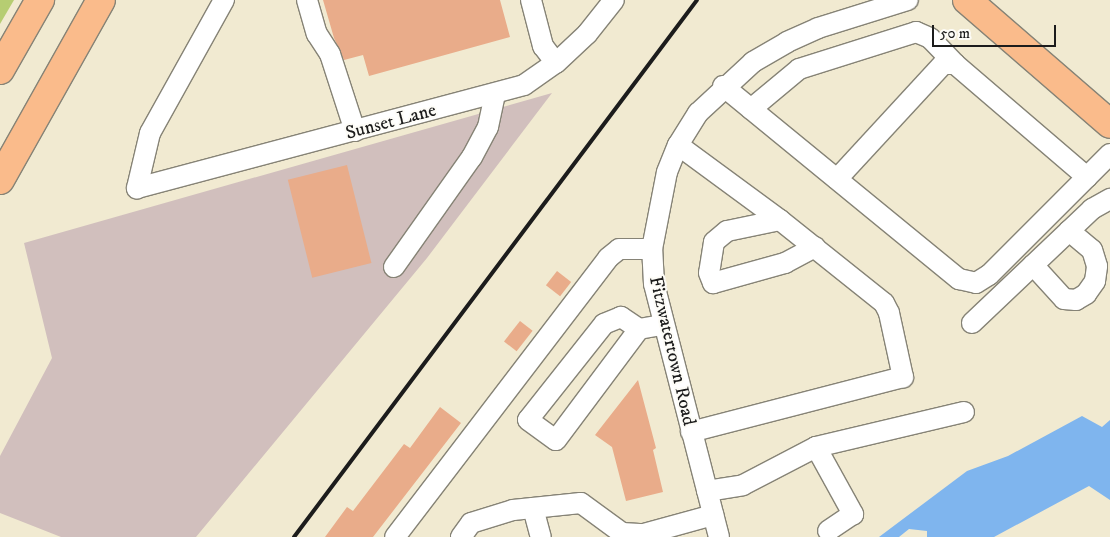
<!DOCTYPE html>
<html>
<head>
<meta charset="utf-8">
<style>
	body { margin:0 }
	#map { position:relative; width:1110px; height:537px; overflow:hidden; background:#f1ead1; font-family:"IM FELL DW Pica",serif }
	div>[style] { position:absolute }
	.industrial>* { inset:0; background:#d1bfbd }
	.green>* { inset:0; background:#b6cd72 }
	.water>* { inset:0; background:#7fb5ee }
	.building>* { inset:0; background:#e9ac8a; transform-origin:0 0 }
	.roads { filter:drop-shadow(1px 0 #868376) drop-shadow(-1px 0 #868376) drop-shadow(0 1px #868376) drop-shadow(0 -1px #868376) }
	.minor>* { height:20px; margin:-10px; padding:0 10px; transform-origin:10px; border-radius:10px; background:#fff }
	.highway>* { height:28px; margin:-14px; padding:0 14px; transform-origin:14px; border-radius:14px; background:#fabb8b }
	.rail>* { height:4px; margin:-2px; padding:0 2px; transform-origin:2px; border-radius:2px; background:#1c1c1c }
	span { translate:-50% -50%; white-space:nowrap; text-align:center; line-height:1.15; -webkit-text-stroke:4px #fdfcf7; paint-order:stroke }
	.street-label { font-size:19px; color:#1c1c1c }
	.scale { position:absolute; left:932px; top:25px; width:124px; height:22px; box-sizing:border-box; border:2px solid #1c1c1c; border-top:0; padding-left:6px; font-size:15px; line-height:18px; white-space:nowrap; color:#1c1c1c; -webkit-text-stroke:4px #fdfcf7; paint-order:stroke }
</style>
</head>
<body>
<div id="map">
	<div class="industrial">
		<i style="clip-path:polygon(552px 93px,427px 258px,196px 537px,61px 537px,0 513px,0 456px,52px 358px,24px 243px)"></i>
	</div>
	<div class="green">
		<i style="clip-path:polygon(0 0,14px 0,0 24px)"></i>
	</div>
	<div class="water">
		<i style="clip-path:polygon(1082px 416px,1102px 427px,1110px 420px,1110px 500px,1089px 486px,994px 537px,927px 537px,927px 531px,909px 529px,899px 537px,879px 537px,967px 471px,1008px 456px)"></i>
	</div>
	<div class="building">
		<i style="clip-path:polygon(323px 0,500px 0,510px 37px,369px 76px,363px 55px,344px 60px,334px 38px)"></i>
		<i style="left:347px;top:165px;width:101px;height:61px;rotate:76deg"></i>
		<i style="left:557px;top:271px;width:18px;height:18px;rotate:38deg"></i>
		<i style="left:520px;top:321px;width:16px;height:26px;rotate:38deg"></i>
		<i style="clip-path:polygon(638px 380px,656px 448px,653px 450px,663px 492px,626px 501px,612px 447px,595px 435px)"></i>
		<i style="clip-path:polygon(440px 407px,461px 423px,373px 537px,325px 537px,347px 507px,353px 511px,404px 444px,410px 448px)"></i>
	</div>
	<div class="roads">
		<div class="minor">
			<i style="left:224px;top:0;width:152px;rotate:119.1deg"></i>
			<i style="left:150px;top:133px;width:57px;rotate:103.3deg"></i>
			<i style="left:137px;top:188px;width:400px;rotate:-14.9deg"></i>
			<i style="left:524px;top:85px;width:39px;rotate:-35deg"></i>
			<i style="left:556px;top:63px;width:42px;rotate:-43.1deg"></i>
			<i style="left:587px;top:34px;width:43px;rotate:-51.5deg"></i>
			<i style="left:307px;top:0;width:35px;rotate:74deg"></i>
			<i style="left:317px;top:34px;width:24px;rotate:57deg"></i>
			<i style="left:330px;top:54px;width:81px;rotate:72deg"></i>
			<i style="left:531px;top:0;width:48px;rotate:75.4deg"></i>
			<i style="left:543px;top:46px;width:21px;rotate:53deg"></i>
			<i style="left:723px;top:86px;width:305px;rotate:39.3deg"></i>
			<i style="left:959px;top:279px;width:17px;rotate:13deg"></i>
			<i style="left:976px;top:283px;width:15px;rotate:-32deg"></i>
			<i style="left:989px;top:275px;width:171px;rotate:-45deg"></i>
			<i style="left:751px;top:109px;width:62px;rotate:-39.8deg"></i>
			<i style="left:799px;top:69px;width:123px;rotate:-17.5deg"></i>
			<i style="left:916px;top:32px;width:15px;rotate:23deg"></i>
			<i style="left:930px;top:38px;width:36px;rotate:46deg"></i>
			<i style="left:678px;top:145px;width:127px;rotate:36.3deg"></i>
			<i style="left:780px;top:220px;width:133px;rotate:38.6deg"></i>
			<i style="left:884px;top:303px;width:11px;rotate:63deg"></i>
			<i style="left:889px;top:313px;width:66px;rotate:77.7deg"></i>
			<i style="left:903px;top:377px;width:219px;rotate:165.5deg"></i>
			<i style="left:837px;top:179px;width:156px;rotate:-47.3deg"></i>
			<i style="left:943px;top:64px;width:12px"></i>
			<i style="left:955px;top:64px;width:174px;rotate:40.6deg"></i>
			<i style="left:780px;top:220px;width:54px;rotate:168.3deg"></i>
			<i style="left:727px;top:231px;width:17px;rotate:140deg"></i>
			<i style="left:714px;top:242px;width:31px;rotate:99deg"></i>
			<i style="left:709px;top:273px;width:11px;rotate:68deg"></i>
			<i style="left:713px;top:283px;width:75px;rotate:-15.5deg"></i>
			<i style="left:785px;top:263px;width:34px;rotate:-28deg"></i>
			<i style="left:1033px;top:265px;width:46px;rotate:47.6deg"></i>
			<i style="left:1064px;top:299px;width:12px;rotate:5deg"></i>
			<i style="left:1076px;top:300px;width:12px;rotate:-31deg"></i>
			<i style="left:1086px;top:294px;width:16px;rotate:-55deg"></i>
			<i style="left:1095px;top:281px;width:15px;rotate:-82deg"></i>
			<i style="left:1097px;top:266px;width:17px;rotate:-107deg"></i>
			<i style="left:1092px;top:250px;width:30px;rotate:-140deg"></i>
			<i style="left:394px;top:267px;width:135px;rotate:-54.7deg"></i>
			<i style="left:472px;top:157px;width:34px;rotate:-62deg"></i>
			<i style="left:488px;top:127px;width:33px;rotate:-78deg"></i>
			<i style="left:972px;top:323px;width:166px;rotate:-43.5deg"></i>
			<i style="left:1092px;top:209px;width:21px;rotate:-29deg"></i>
			<i style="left:639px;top:329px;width:22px;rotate:-146deg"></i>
			<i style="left:621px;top:317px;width:18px;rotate:158deg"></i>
			<i style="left:604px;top:324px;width:122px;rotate:128.4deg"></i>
			<i style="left:528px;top:420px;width:34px;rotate:36deg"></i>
			<i style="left:556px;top:440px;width:139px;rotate:-53.2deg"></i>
			<i style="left:639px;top:329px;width:23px;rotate:-10deg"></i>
			<i style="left:816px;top:447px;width:77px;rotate:61.1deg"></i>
			<i style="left:853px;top:514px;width:30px;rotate:146deg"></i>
			<i style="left:707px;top:491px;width:36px;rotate:-9deg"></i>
			<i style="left:743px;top:485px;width:82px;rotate:-27.5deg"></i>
			<i style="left:816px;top:447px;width:152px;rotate:-13.3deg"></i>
			<i style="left:533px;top:508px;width:30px;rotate:75deg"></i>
			<i style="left:395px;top:537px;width:351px;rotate:-52.6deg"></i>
			<i style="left:608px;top:258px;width:14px;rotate:-39deg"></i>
			<i style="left:619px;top:249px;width:33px"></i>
			<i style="left:461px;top:537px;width:17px;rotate:-54deg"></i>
			<i style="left:471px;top:523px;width:44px;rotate:-17.2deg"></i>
			<i style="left:513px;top:510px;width:68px;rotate:-5.9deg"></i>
			<i style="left:581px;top:503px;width:51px;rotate:36.2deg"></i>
			<i style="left:622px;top:533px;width:22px;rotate:3deg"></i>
			<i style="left:644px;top:534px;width:72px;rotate:-15.4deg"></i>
			<i style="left:719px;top:537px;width:261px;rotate:-104.4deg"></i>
			<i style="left:654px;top:284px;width:35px;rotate:-93deg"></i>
			<i style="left:652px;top:249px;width:78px;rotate:-79deg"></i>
			<i style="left:667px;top:172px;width:29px;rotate:-68deg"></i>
			<i style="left:678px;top:145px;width:38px;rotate:-58deg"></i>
			<i style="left:698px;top:113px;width:75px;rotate:-42.8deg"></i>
			<i style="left:753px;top:62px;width:39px;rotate:-30deg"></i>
			<i style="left:787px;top:42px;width:34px;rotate:-24deg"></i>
			<i style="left:818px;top:28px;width:94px;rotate:-17.3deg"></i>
		</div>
		<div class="highway">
			<i style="left:967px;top:0;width:189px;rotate:40.9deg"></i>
			<i style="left:0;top:70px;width:81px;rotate:-60.3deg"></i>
			<i style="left:0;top:180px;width:206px;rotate:-60.7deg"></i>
		</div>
	</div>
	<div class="rail">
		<i style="left:294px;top:537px;width:671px;rotate:-53.11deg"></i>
	</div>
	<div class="street-label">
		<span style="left:391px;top:122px;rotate:-15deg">Sunset Lane</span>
		<span style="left:672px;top:351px;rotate:77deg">Fitzwatertown Road</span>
	</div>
	<div class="scale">50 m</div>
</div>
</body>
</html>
